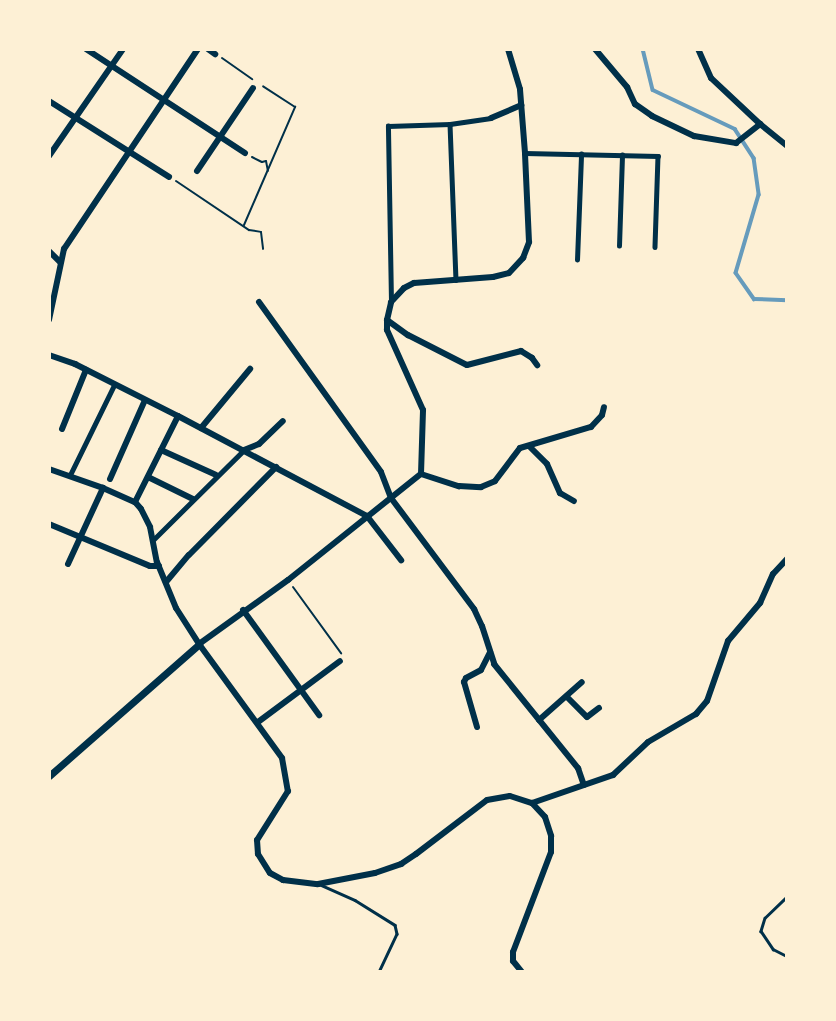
<!DOCTYPE html>
<html>
<head>
<meta charset="utf-8">
<style>
	body { margin:0 }
	#map { position:relative; width:836px; height:1021px; overflow:hidden; background:#fdf0d5; font-family:Mulish,sans-serif }
	div>[style] { position:absolute }
	.stream>* { height:3.5px; margin:-1.75px; padding:0 1.75px; transform-origin:1.75px; border-radius:1.75px; background:#669bbc }
	.path>* { height:2px; margin:-1px; padding:0 1px; transform-origin:1px; border-radius:1px; background:#003049 }
	.service>* { height:2.5px; margin:-1.25px; padding:0 1.25px; transform-origin:1.25px; border-radius:1.25px; background:#003049 }
	.pedestrian>* { height:4.5px; margin:-2.25px; padding:0 2.25px; transform-origin:2.25px; border-radius:2.25px; background:#003049 }
	.minor>* { height:6px; margin:-3px; padding:0 3px; transform-origin:3px; border-radius:3px; background:#003049 }
	.tertiary>* { height:7px; margin:-3.5px; padding:0 3.5px; transform-origin:3.5px; border-radius:3.5px; background:#003049 }
	span { translate:-50% -50%; white-space:nowrap; text-align:center; line-height:1.15; -webkit-text-stroke:5px #fdf0d5; paint-order:stroke }
	.frame { position:absolute; inset:0; border:51px solid #fdf0d5; pointer-events:none }
</style>
</head>
<body>
<div id="map">
	<div class="stream">
		<i style="left:643px;top:49px;width:42px;rotate:76.3deg"></i>
		<i style="left:653px;top:90px;width:91px;rotate:25.4deg"></i>
		<i style="left:735px;top:129px;width:35px;rotate:57deg"></i>
		<i style="left:754px;top:158px;width:37px;rotate:82deg"></i>
		<i style="left:759px;top:195px;width:81px;rotate:106.4deg"></i>
		<i style="left:736px;top:273px;width:32px;rotate:55deg"></i>
		<i style="left:754px;top:299px;width:33px;rotate:2deg"></i>
	</div>
	<div class="path">
		<i style="left:222px;top:58px;width:37px;rotate:35deg"></i>
		<i style="left:252px;top:157px;width:11px;rotate:27deg"></i>
		<i style="left:262px;top:162px;width:4px;rotate:-14deg"></i>
		<i style="left:266px;top:161px;width:10px;rotate:79deg"></i>
		<i style="left:176px;top:181px;width:88px;rotate:33.9deg"></i>
		<i style="left:249px;top:230px;width:12px;rotate:9deg"></i>
		<i style="left:261px;top:232px;width:17px;rotate:83deg"></i>
		<i style="left:244px;top:225px;width:129px;rotate:-66.6deg"></i>
		<i style="left:295px;top:107px;width:38px;rotate:-147deg"></i>
		<i style="left:293px;top:587px;width:82px;rotate:54deg"></i>
	</div>
	<div class="service">
		<i style="left:321px;top:885px;width:37px;rotate:24deg"></i>
		<i style="left:355px;top:900px;width:47px;rotate:32deg"></i>
		<i style="left:395px;top:925px;width:9px;rotate:77deg"></i>
		<i style="left:397px;top:934px;width:42px;rotate:115.3deg"></i>
		<i style="left:787px;top:897px;width:30px;rotate:136deg"></i>
		<i style="left:765px;top:918px;width:14px;rotate:107deg"></i>
		<i style="left:761px;top:931px;width:22px;rotate:56deg"></i>
		<i style="left:773px;top:949px;width:16px;rotate:27deg"></i>
	</div>
	<div class="pedestrian">
		<i style="left:450px;top:124px;width:156px;rotate:87.8deg"></i>
		<i style="left:525px;top:153px;width:133px;rotate:1.3deg"></i>
		<i style="left:658px;top:156px;width:91px;rotate:91.9deg"></i>
		<i style="left:619px;top:246px;width:91px;rotate:-88.1deg"></i>
		<i style="left:577px;top:260px;width:106px;rotate:-87.8deg"></i>
		<i style="left:391px;top:302px;width:176px;rotate:-91deg"></i>
		<i style="left:388px;top:126px;width:62px;rotate:-1.8deg"></i>
		<i style="left:450px;top:124px;width:41px;rotate:-8.3deg"></i>
		<i style="left:70px;top:475px;width:100px;rotate:-63.9deg"></i>
		<i style="left:154px;top:539px;width:125px;rotate:-44.7deg"></i>
	</div>
	<div class="minor">
		<i style="left:86px;top:49px;width:190px;rotate:33.2deg"></i>
		<i style="left:208px;top:49px;width:9px;rotate:36deg"></i>
		<i style="left:595px;top:49px;width:50px;rotate:49.9deg"></i>
		<i style="left:627px;top:87px;width:19px;rotate:65deg"></i>
		<i style="left:635px;top:104px;width:21px;rotate:35deg"></i>
		<i style="left:652px;top:116px;width:47px;rotate:25.5deg"></i>
		<i style="left:694px;top:136px;width:43px;rotate:9.5deg"></i>
		<i style="left:736px;top:143px;width:31px;rotate:-38deg"></i>
		<i style="left:760px;top:124px;width:67px;rotate:-136.8deg"></i>
		<i style="left:711px;top:78px;width:32px;rotate:-114deg"></i>
		<i style="left:49px;top:101px;width:142px;rotate:32.3deg"></i>
		<i style="left:491px;top:118px;width:33px;rotate:-23deg"></i>
		<i style="left:760px;top:124px;width:35px;rotate:39deg"></i>
		<i style="left:49px;top:156px;width:130px;rotate:-55.3deg"></i>
		<i style="left:197px;top:171px;width:100px;rotate:-56deg"></i>
		<i style="left:49px;top:251px;width:16px;rotate:45deg"></i>
		<i style="left:259px;top:302px;width:209px;rotate:54.3deg"></i>
		<i style="left:381px;top:472px;width:28px;rotate:69deg"></i>
		<i style="left:391px;top:498px;width:139px;rotate:53.2deg"></i>
		<i style="left:474px;top:609px;width:19px;rotate:65deg"></i>
		<i style="left:482px;top:626px;width:40px;rotate:72deg"></i>
		<i style="left:494px;top:664px;width:134px;rotate:51.1deg"></i>
		<i style="left:578px;top:768px;width:18px;rotate:71deg"></i>
		<i style="left:49px;top:320px;width:73px;rotate:-78.1deg"></i>
		<i style="left:64px;top:249px;width:241px;rotate:-56.2deg"></i>
		<i style="left:387px;top:320px;width:26px;rotate:36deg"></i>
		<i style="left:408px;top:335px;width:66px;rotate:27deg"></i>
		<i style="left:467px;top:365px;width:56px;rotate:-14.5deg"></i>
		<i style="left:521px;top:351px;width:13px;rotate:32deg"></i>
		<i style="left:532px;top:358px;width:9px;rotate:54deg"></i>
		<i style="left:49px;top:355px;width:28px;rotate:19deg"></i>
		<i style="left:75px;top:364px;width:115px;rotate:26.8deg"></i>
		<i style="left:178px;top:416px;width:214px;rotate:27.9deg"></i>
		<i style="left:367px;top:516px;width:56px;rotate:52.3deg"></i>
		<i style="left:201px;top:428px;width:77px;rotate:-50.3deg"></i>
		<i style="left:62px;top:429px;width:64px;rotate:-67.9deg"></i>
		<i style="left:530px;top:447px;width:24px;rotate:45deg"></i>
		<i style="left:547px;top:464px;width:32px;rotate:66deg"></i>
		<i style="left:560px;top:493px;width:16px;rotate:30deg"></i>
		<i style="left:161px;top:450px;width:60px;rotate:24.4deg"></i>
		<i style="left:244px;top:450px;width:16px;rotate:-22deg"></i>
		<i style="left:259px;top:444px;width:33px;rotate:-44deg"></i>
		<i style="left:49px;top:469px;width:57px;rotate:19.4deg"></i>
		<i style="left:103px;top:488px;width:35px;rotate:24deg"></i>
		<i style="left:135px;top:502px;width:9px;rotate:49deg"></i>
		<i style="left:141px;top:509px;width:20px;rotate:63deg"></i>
		<i style="left:150px;top:527px;width:36px;rotate:79deg"></i>
		<i style="left:157px;top:562px;width:50px;rotate:67.6deg"></i>
		<i style="left:176px;top:608px;width:43px;rotate:57.4deg"></i>
		<i style="left:199px;top:644px;width:141px;rotate:53.9deg"></i>
		<i style="left:282px;top:758px;width:34px;rotate:80deg"></i>
		<i style="left:288px;top:791px;width:58px;rotate:122.3deg"></i>
		<i style="left:257px;top:840px;width:14px;rotate:86deg"></i>
		<i style="left:258px;top:854px;width:22px;rotate:58deg"></i>
		<i style="left:270px;top:873px;width:15px;rotate:28deg"></i>
		<i style="left:283px;top:880px;width:35px;rotate:7deg"></i>
		<i style="left:318px;top:884px;width:58px;rotate:-10.9deg"></i>
		<i style="left:375px;top:873px;width:28px;rotate:-19deg"></i>
		<i style="left:401px;top:864px;width:18px;rotate:-34deg"></i>
		<i style="left:416px;top:854px;width:89px;rotate:-37.3deg"></i>
		<i style="left:487px;top:800px;width:23px;rotate:-10deg"></i>
		<i style="left:510px;top:796px;width:23px;rotate:18deg"></i>
		<i style="left:532px;top:803px;width:19px;rotate:47deg"></i>
		<i style="left:545px;top:817px;width:20px;rotate:72deg"></i>
		<i style="left:551px;top:836px;width:16px;rotate:90deg"></i>
		<i style="left:551px;top:852px;width:107px;rotate:110.8deg"></i>
		<i style="left:513px;top:952px;width:9px;rotate:90deg"></i>
		<i style="left:513px;top:961px;width:14px;rotate:51deg"></i>
		<i style="left:421px;top:474px;width:40px;rotate:18deg"></i>
		<i style="left:459px;top:486px;width:22px;rotate:3deg"></i>
		<i style="left:481px;top:487px;width:15px;rotate:-23deg"></i>
		<i style="left:495px;top:481px;width:41px;rotate:-52.9deg"></i>
		<i style="left:520px;top:448px;width:74px;rotate:-16.5deg"></i>
		<i style="left:591px;top:427px;width:16px;rotate:-47deg"></i>
		<i style="left:602px;top:415px;width:8px;rotate:-76deg"></i>
		<i style="left:148px;top:477px;width:50px;rotate:26.1deg"></i>
		<i style="left:110px;top:479px;width:86px;rotate:-66.1deg"></i>
		<i style="left:135px;top:502px;width:96px;rotate:-63.4deg"></i>
		<i style="left:49px;top:524px;width:109px;rotate:22.6deg"></i>
		<i style="left:150px;top:566px;width:9px"></i>
		<i style="left:68px;top:564px;width:84px;rotate:-65.3deg"></i>
		<i style="left:166px;top:582px;width:35px;rotate:-50deg"></i>
		<i style="left:189px;top:555px;width:124px;rotate:-45.3deg"></i>
		<i style="left:243px;top:610px;width:130px;rotate:54.1deg"></i>
		<i style="left:199px;top:644px;width:110px;rotate:-35.7deg"></i>
		<i style="left:288px;top:580px;width:170px;rotate:-38.6deg"></i>
		<i style="left:421px;top:474px;width:64px;rotate:-88.2deg"></i>
		<i style="left:423px;top:410px;width:88px;rotate:-114.2deg"></i>
		<i style="left:387px;top:330px;width:10px;rotate:-90deg"></i>
		<i style="left:387px;top:320px;width:18px;rotate:-77deg"></i>
		<i style="left:391px;top:302px;width:19px;rotate:-47deg"></i>
		<i style="left:404px;top:288px;width:11px;rotate:-27deg"></i>
		<i style="left:414px;top:283px;width:79px;rotate:-4.3deg"></i>
		<i style="left:493px;top:277px;width:16px;rotate:-14deg"></i>
		<i style="left:509px;top:273px;width:21px;rotate:-47deg"></i>
		<i style="left:523px;top:258px;width:17px;rotate:-69deg"></i>
		<i style="left:529px;top:242px;width:89px;rotate:-92.6deg"></i>
		<i style="left:525px;top:153px;width:64px;rotate:-94.5deg"></i>
		<i style="left:520px;top:89px;width:42px;rotate:-106.7deg"></i>
		<i style="left:567px;top:697px;width:28px;rotate:45deg"></i>
		<i style="left:587px;top:717px;width:15px;rotate:-37deg"></i>
		<i style="left:539px;top:720px;width:57px;rotate:-41.5deg"></i>
		<i style="left:258px;top:722px;width:102px;rotate:-36.6deg"></i>
		<i style="left:477px;top:727px;width:47px;rotate:-106.1deg"></i>
		<i style="left:464px;top:682px;width:4px;rotate:-63deg"></i>
		<i style="left:466px;top:678px;width:17px;rotate:-28deg"></i>
		<i style="left:481px;top:670px;width:20px;rotate:-63deg"></i>
		<i style="left:532px;top:803px;width:86px;rotate:-19.1deg"></i>
		<i style="left:613px;top:775px;width:48px;rotate:-43.3deg"></i>
		<i style="left:648px;top:742px;width:56px;rotate:-30.3deg"></i>
		<i style="left:696px;top:714px;width:17px;rotate:-50deg"></i>
		<i style="left:707px;top:701px;width:64px;rotate:-70.7deg"></i>
		<i style="left:728px;top:641px;width:50px;rotate:-49.9deg"></i>
		<i style="left:760px;top:603px;width:32px;rotate:-66deg"></i>
		<i style="left:773px;top:574px;width:21px;rotate:-47deg"></i>
	</div>
	<div class="tertiary">
		<i style="left:49px;top:776px;width:200px;rotate:-41.3deg"></i>
	</div>
	<div class="frame"></div>
</div>
</body>
</html>
